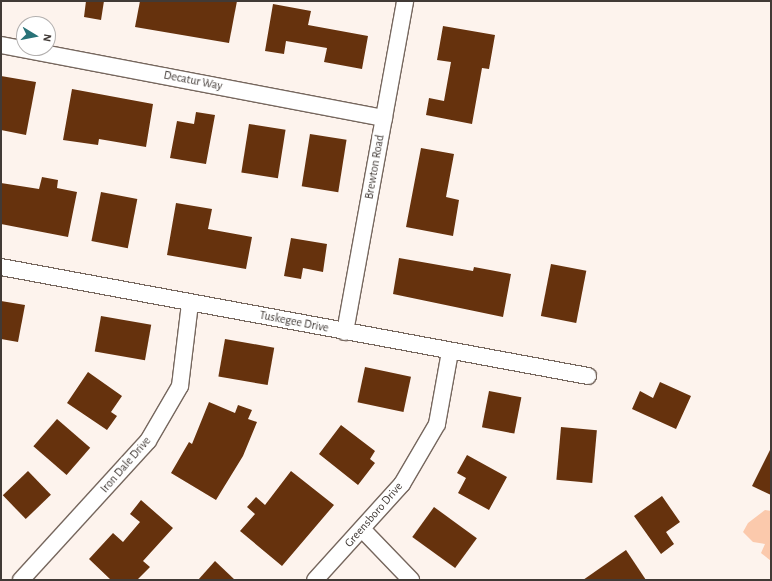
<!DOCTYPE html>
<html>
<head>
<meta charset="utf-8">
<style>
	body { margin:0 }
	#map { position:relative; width:772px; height:581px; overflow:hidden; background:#fdf3ed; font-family:"Alegreya Sans",sans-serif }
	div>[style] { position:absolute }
	.green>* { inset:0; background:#fbc9ac }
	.building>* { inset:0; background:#66320d; transform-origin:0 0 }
	.roads { filter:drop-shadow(1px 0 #76675e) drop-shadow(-1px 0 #76675e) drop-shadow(0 1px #76675e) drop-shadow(0 -1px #76675e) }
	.street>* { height:16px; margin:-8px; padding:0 8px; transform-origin:8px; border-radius:8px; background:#fff }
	span { translate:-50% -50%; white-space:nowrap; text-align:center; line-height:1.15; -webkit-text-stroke:4px #fff; paint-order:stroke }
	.street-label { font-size:12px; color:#413a36 }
	.frame { position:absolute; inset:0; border:2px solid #413a36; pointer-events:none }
	.north { position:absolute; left:16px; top:16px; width:40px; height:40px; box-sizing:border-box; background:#fff; border:1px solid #b3b0af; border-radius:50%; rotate:100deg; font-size:11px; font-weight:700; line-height:16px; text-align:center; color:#413a36 }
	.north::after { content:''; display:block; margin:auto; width:14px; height:18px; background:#287277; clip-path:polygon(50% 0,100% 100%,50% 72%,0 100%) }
</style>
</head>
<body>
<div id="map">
	<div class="green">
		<i style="clip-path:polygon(765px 510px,771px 511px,771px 561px,761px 553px,765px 544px,753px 542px,743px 532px,748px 523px)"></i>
	</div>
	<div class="building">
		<i style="clip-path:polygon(86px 1px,104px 1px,101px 20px,84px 17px)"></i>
		<i style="clip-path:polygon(140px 1px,237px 1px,229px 43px,135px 27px)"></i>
		<i style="clip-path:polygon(273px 4px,311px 11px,308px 25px,368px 36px,362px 69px,324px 62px,327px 48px,286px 41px,284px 54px,265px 51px)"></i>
		<i style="clip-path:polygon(443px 26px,495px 35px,489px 69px,482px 68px,472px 124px,426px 115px,429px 98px,444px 101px,451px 62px,437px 60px)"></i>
		<i style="clip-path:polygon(1px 76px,36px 82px,26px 135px,1px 130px)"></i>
		<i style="clip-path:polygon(72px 89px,153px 104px,146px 147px,99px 139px,98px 145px,63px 140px)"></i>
		<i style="clip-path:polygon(196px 112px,215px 115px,206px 164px,170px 158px,177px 121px,194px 124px)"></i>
		<i style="left:249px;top:124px;width:37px;height:49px;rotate:9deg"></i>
		<i style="left:310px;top:134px;width:37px;height:53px;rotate:9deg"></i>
		<i style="clip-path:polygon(421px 148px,454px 154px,446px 197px,459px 200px,453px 236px,406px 227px)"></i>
		<i style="clip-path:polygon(42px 177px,58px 180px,57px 188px,77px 192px,68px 237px,1px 224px,1px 183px,39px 189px)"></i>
		<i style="left:101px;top:192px;width:37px;height:50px;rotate:11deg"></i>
		<i style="clip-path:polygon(176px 203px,212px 209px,208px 229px,252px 237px,246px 269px,167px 255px)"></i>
		<i style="clip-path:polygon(291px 238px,327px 244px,323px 272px,303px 268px,301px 279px,284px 276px)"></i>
		<i style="clip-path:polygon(399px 258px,473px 271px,474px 267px,511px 274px,503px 317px,393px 294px)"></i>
		<i style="left:551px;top:264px;width:36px;height:53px;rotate:11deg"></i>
		<i style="clip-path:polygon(1px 301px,25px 305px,18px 342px,1px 339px)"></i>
		<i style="left:101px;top:316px;width:51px;height:36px;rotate:10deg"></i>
		<i style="left:225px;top:339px;width:50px;height:38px;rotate:10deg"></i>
		<i style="left:365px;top:367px;width:47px;height:36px;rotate:12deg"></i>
		<i style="clip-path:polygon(88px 372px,122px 396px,111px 412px,117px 416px,107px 430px,67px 403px)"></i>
		<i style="clip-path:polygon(660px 382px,691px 396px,676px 429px,632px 409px,640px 391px,653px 398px)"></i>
		<i style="left:489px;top:391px;width:33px;height:37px;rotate:11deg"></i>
		<i style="clip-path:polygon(209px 402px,235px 413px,238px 405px,252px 410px,248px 419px,257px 422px,243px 456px,216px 500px,171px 473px,189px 442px,192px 444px)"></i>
		<i style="left:57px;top:419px;width:44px;height:36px;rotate:41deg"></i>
		<i style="clip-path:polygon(341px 425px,375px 451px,370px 459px,375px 463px,358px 485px,319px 454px)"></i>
		<i style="left:561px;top:427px;width:36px;height:53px;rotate:5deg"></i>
		<i style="clip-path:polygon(771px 448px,771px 495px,752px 486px)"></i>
		<i style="clip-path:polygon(467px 455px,507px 477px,489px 510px,458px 493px,466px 478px,457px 473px)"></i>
		<i style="left:28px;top:471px;width:33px;height:35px;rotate:46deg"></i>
		<i style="clip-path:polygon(291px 471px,334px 505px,282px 566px,240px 531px,255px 514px,247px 507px,256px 497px,265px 505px)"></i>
		<i style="clip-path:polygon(662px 496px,680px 522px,666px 532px,674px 544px,661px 554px,634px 516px)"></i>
		<i style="clip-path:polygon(141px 500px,173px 528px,143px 561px,150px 567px,137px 580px,111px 580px,89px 559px,113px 533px,123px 542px,140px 522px,130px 514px)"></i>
		<i style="left:434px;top:507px;width:53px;height:37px;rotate:36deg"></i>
		<i style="clip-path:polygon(626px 550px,646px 580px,583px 580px)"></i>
		<i style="clip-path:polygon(215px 561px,235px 580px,198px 580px)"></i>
	</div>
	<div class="roads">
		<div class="street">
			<i style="left:1px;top:45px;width:390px;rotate:10.8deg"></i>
			<i style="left:1px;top:267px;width:597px;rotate:10.52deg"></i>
			<i style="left:345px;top:332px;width:336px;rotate:-79.7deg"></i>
			<i style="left:362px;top:529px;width:71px;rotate:46.1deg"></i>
			<i style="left:21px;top:580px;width:188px;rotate:-47.6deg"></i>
			<i style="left:148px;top:441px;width:64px;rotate:-59.8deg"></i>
			<i style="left:180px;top:386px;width:84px;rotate:-83.1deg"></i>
			<i style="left:315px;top:580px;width:130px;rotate:-47.8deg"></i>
			<i style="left:402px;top:484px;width:69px;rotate:-59.7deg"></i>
			<i style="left:437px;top:424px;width:73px;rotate:-79.8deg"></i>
		</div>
	</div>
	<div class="street-label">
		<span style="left:193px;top:81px;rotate:11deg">Decatur Way</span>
		<span style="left:375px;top:167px;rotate:-80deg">Brewton Road</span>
		<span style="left:294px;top:322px;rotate:11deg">Tuskegee Drive</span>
		<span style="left:126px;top:465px;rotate:-49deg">Iron Dale Drive</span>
		<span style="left:374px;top:515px;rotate:-49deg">Greensboro Drive</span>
	</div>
	<div class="frame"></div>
	<div class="north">N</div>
</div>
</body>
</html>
